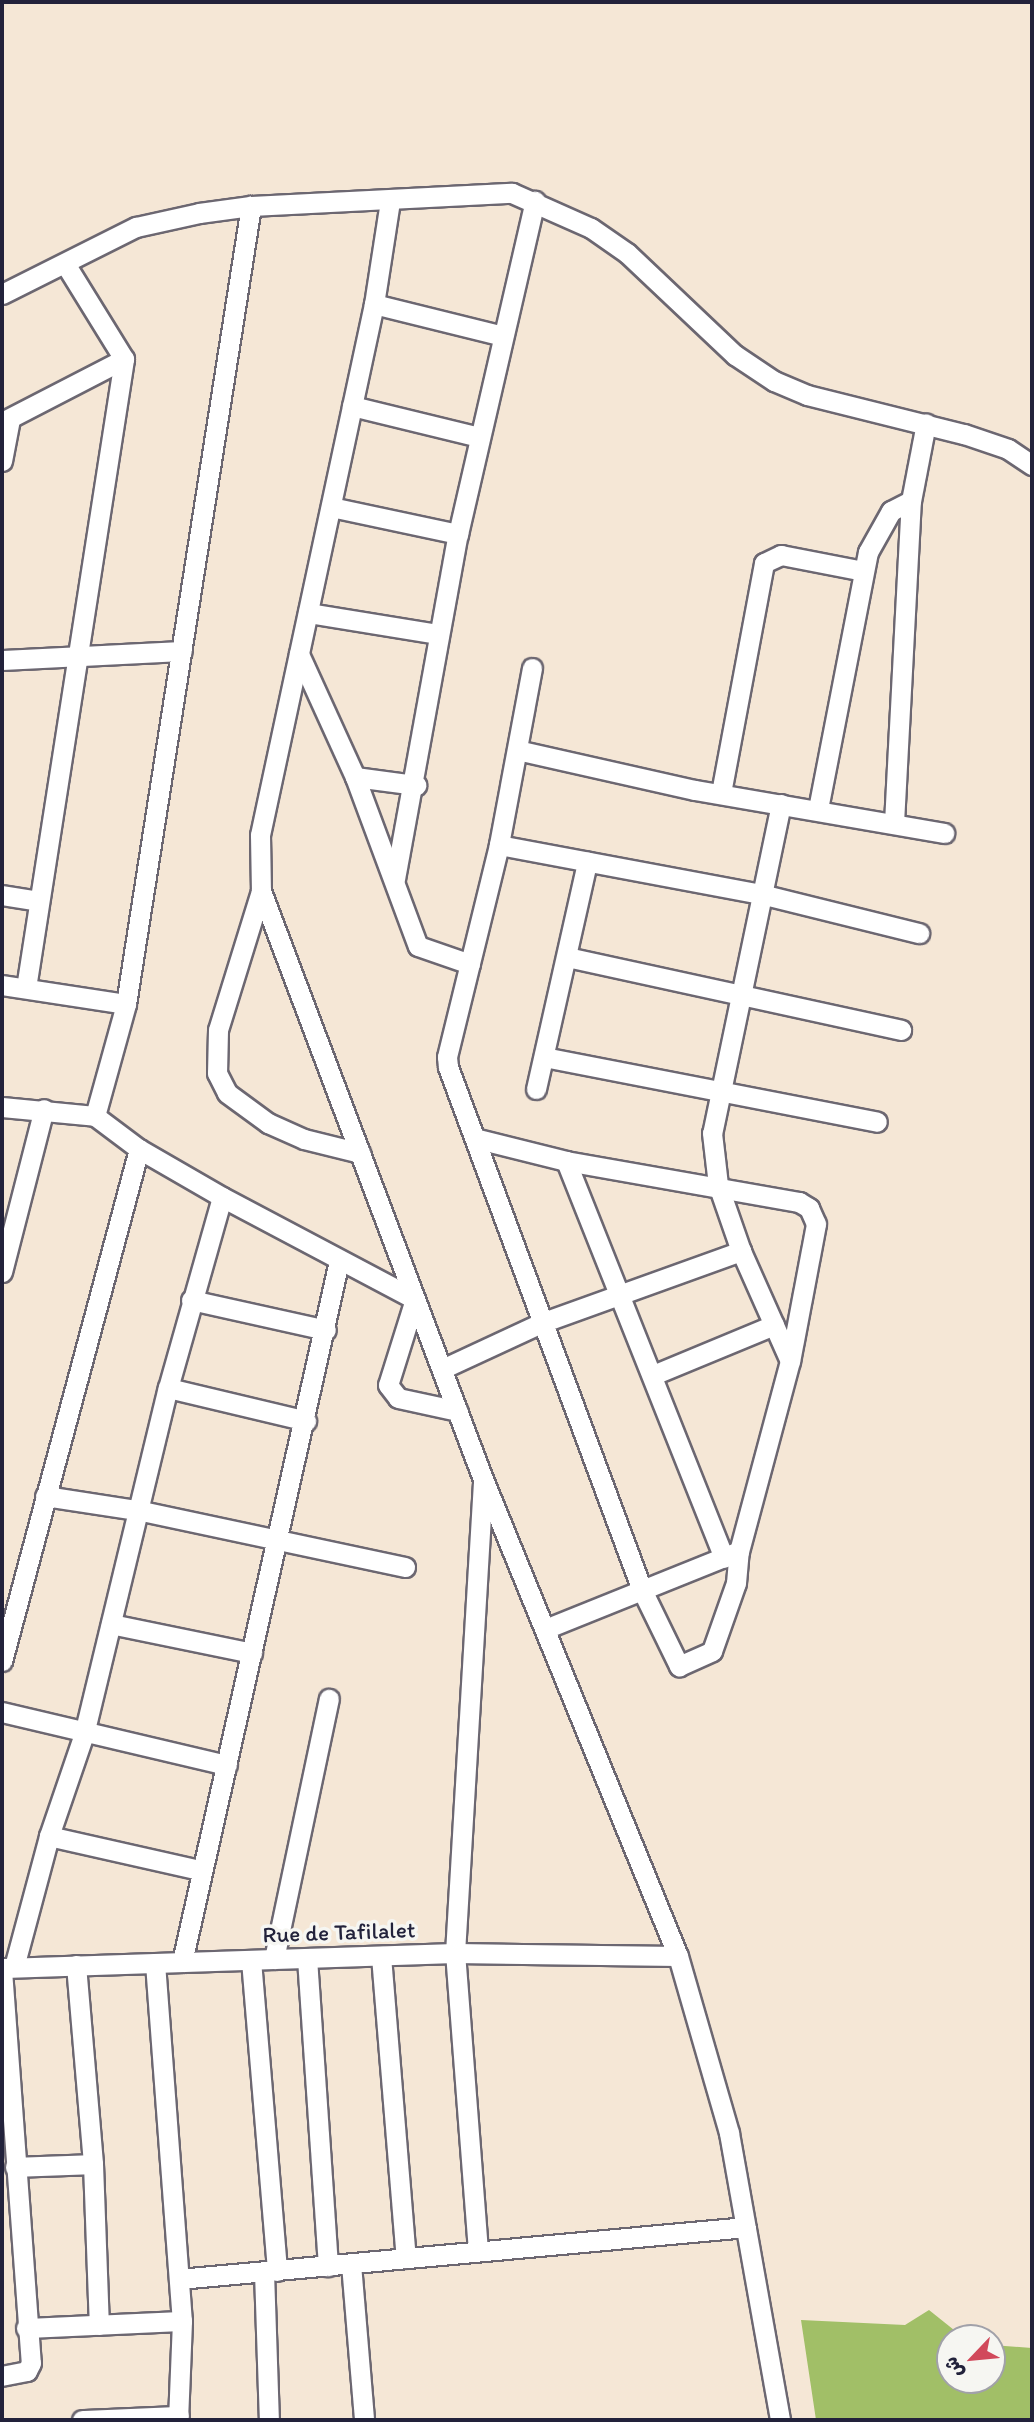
<!DOCTYPE html>
<html>
<head>
<meta charset="utf-8">
<style>
	body { margin:0 }
	#map { position:relative; width:1034px; height:2422px; overflow:hidden; background:#f5e7d6; font-family:Itim,"Playpen Sans Arabic",sans-serif }
	div>[style] { position:absolute }
	.green>* { inset:0; background:#a1bf67 }
	.roads { filter:drop-shadow(2px 0 #6c6771) drop-shadow(-2px 0 #6c6771) drop-shadow(0 2px #6c6771) drop-shadow(0 -2px #6c6771) }
	.minor>* { height:19px; margin:-9.5px; padding:0 9.5px; transform-origin:9.5px; border-radius:9.5px; background:#fff }
	span { translate:-50% -50%; white-space:nowrap; text-align:center; line-height:1.15; -webkit-text-stroke:7px #f6f6f2; paint-order:stroke }
	.street-label { font-size:23px; color:#22223b }
	.frame { position:absolute; inset:0; border:4px solid #22223b; pointer-events:none }
	.north { position:absolute; left:936px; top:2324px; width:70px; height:70px; box-sizing:border-box; background:#f6f6f2; border:2px solid #a1a1a9; border-radius:50%; rotate:244deg; font-size:19px; font-weight:700; line-height:28px; text-align:center; color:#22223b }
	.north::after { content:''; display:block; margin:auto; width:24px; height:32px; background:#d1495b; clip-path:polygon(50% 0,100% 100%,50% 72%,0 100%) }
</style>
</head>
<body>
<div id="map">
	<div class="green">
		<i style="clip-path:polygon(929px 2310px,964px 2338px,950px 2338px,950px 2380px,992px 2380px,992px 2345px,1032px 2348px,1032px 2420px,816px 2420px,801px 2320px,905px 2325px)"></i>
	</div>
	<div class="roads">
		<div class="minor">
			<i style="left:390px;top:201px;width:104px;rotate:98.8deg"></i>
			<i style="left:374px;top:304px;width:543px;rotate:102.12deg"></i>
			<i style="left:260px;top:835px;width:56px;rotate:89deg"></i>
			<i style="left:261px;top:891px;width:629px;rotate:69.32deg"></i>
			<i style="left:483px;top:1479px;width:515px;rotate:67.77deg"></i>
			<i style="left:678px;top:1956px;width:184px;rotate:73.9deg"></i>
			<i style="left:729px;top:2133px;width:291px;rotate:79.9deg"></i>
			<i style="left:2px;top:294px;width:150px;rotate:-26.6deg"></i>
			<i style="left:136px;top:227px;width:65px;rotate:-12.5deg"></i>
			<i style="left:199px;top:213px;width:52px;rotate:-7.7deg"></i>
			<i style="left:251px;top:206px;width:261px;rotate:-2.9deg"></i>
			<i style="left:512px;top:193px;width:86px;rotate:23.9deg"></i>
			<i style="left:591px;top:228px;width:44px;rotate:34.8deg"></i>
			<i style="left:627px;top:253px;width:149px;rotate:43.4deg"></i>
			<i style="left:735px;top:355px;width:47px;rotate:33.7deg"></i>
			<i style="left:774px;top:381px;width:36px;rotate:23deg"></i>
			<i style="left:807px;top:395px;width:162px;rotate:14deg"></i>
			<i style="left:964px;top:434px;width:46px;rotate:18.8deg"></i>
			<i style="left:1008px;top:449px;width:29px;rotate:34deg"></i>
			<i style="left:374px;top:304px;width:133px;rotate:13.9deg"></i>
			<i style="left:352px;top:406px;width:131px;rotate:13.7deg"></i>
			<i style="left:2px;top:422px;width:137px;rotate:-27.3deg"></i>
			<i style="left:2px;top:461px;width:43px;rotate:-79.2deg"></i>
			<i style="left:331px;top:507px;width:130px;rotate:12deg"></i>
			<i style="left:308px;top:613px;width:132px;rotate:9.2deg"></i>
			<i style="left:299px;top:654px;width:135px;rotate:65.5deg"></i>
			<i style="left:355px;top:777px;width:180px;rotate:69.6deg"></i>
			<i style="left:418px;top:946px;width:55px;rotate:19.1deg"></i>
			<i style="left:2px;top:660px;width:180px;rotate:-2.9deg"></i>
			<i style="left:532px;top:668px;width:180px;rotate:100.6deg"></i>
			<i style="left:499px;top:845px;width:218px;rotate:103.8deg"></i>
			<i style="left:447px;top:1057px;width:10px;rotate:84deg"></i>
			<i style="left:448px;top:1067px;width:558px;rotate:69.65deg"></i>
			<i style="left:642px;top:1590px;width:85px;rotate:64deg"></i>
			<i style="left:679px;top:1666px;width:36px;rotate:-24deg"></i>
			<i style="left:712px;top:1651px;width:72px;rotate:-70.6deg"></i>
			<i style="left:736px;top:1583px;width:32px;rotate:-85deg"></i>
			<i style="left:517px;top:750px;width:182px;rotate:12.7deg"></i>
			<i style="left:695px;top:790px;width:253px;rotate:9.8deg"></i>
			<i style="left:355px;top:777px;width:62px;rotate:7.5deg"></i>
			<i style="left:721px;top:793px;width:234px;rotate:-79.4deg"></i>
			<i style="left:764px;top:563px;width:19px;rotate:-25deg"></i>
			<i style="left:781px;top:555px;width:84px;rotate:11deg"></i>
			<i style="left:781px;top:804px;width:336px;rotate:101.8deg"></i>
			<i style="left:712px;top:1133px;width:52px;rotate:83.4deg"></i>
			<i style="left:718px;top:1185px;width:70px;rotate:70.8deg"></i>
			<i style="left:741px;top:1251px;width:120px;rotate:66deg"></i>
			<i style="left:818px;top:809px;width:262px;rotate:-79deg"></i>
			<i style="left:868px;top:552px;width:47px;rotate:-60.7deg"></i>
			<i style="left:891px;top:511px;width:22px;rotate:-27deg"></i>
			<i style="left:894px;top:823px;width:322px;rotate:-87deg"></i>
			<i style="left:911px;top:501px;width:79px;rotate:-79.1deg"></i>
			<i style="left:499px;top:845px;width:267px;rotate:10.6deg"></i>
			<i style="left:761px;top:894px;width:163px;rotate:13.9deg"></i>
			<i style="left:395px;top:879px;width:351px;rotate:-79.7deg"></i>
			<i style="left:458px;top:534px;width:342px;rotate:-77deg"></i>
			<i style="left:261px;top:891px;width:145px;rotate:107.2deg"></i>
			<i style="left:218px;top:1030px;width:43px;rotate:91.3deg"></i>
			<i style="left:217px;top:1073px;width:22px;rotate:63deg"></i>
			<i style="left:227px;top:1093px;width:51px;rotate:36.2deg"></i>
			<i style="left:268px;top:1123px;width:39px;rotate:24deg"></i>
			<i style="left:304px;top:1139px;width:58px;rotate:14deg"></i>
			<i style="left:2px;top:895px;width:37px;rotate:9deg"></i>
			<i style="left:567px;top:957px;width:342px;rotate:12.3deg"></i>
			<i style="left:2px;top:985px;width:125px;rotate:8.7deg"></i>
			<i style="left:26px;top:988px;width:637px;rotate:-81.14deg"></i>
			<i style="left:124px;top:359px;width:110px;rotate:-121.7deg"></i>
			<i style="left:544px;top:1057px;width:339px;rotate:11deg"></i>
			<i style="left:536px;top:1089px;width:233px;rotate:-77.3deg"></i>
			<i style="left:2px;top:1107px;width:93px;rotate:5.5deg"></i>
			<i style="left:95px;top:1116px;width:55px;rotate:36.9deg"></i>
			<i style="left:139px;top:1149px;width:96px;rotate:30deg"></i>
			<i style="left:222px;top:1197px;width:218px;rotate:27.9deg"></i>
			<i style="left:415px;top:1299px;width:90px;rotate:107.4deg"></i>
			<i style="left:388px;top:1385px;width:16px;rotate:52deg"></i>
			<i style="left:398px;top:1398px;width:61px;rotate:12.2deg"></i>
			<i style="left:95px;top:1116px;width:116px;rotate:-74.5deg"></i>
			<i style="left:126px;top:1004px;width:808px;rotate:-81.1deg"></i>
			<i style="left:478px;top:1139px;width:91px;rotate:14deg"></i>
			<i style="left:566px;top:1161px;width:237px;rotate:10deg"></i>
			<i style="left:799px;top:1202px;width:12px;rotate:31deg"></i>
			<i style="left:809px;top:1208px;width:17px;rotate:66deg"></i>
			<i style="left:816px;top:1224px;width:139px;rotate:100.7deg"></i>
			<i style="left:790px;top:1361px;width:197px;rotate:105deg"></i>
			<i style="left:739px;top:1551px;width:209px;rotate:158.1deg"></i>
			<i style="left:566px;top:1161px;width:427px;rotate:68.3deg"></i>
			<i style="left:2px;top:1272px;width:168px;rotate:-75.6deg"></i>
			<i style="left:191px;top:1300px;width:138px;rotate:12.5deg"></i>
			<i style="left:442px;top:1369px;width:109px;rotate:-24.9deg"></i>
			<i style="left:541px;top:1323px;width:213px;rotate:-19.8deg"></i>
			<i style="left:653px;top:1375px;width:131px;rotate:-22.5deg"></i>
			<i style="left:168px;top:1388px;width:142px;rotate:13.4deg"></i>
			<i style="left:45px;top:1496px;width:93px;rotate:8.7deg"></i>
			<i style="left:137px;top:1510px;width:274px;rotate:12deg"></i>
			<i style="left:111px;top:1624px;width:144px;rotate:11.6deg"></i>
			<i style="left:2px;top:1661px;width:530px;rotate:-75.02deg"></i>
			<i style="left:2px;top:1712px;width:231px;rotate:13.3deg"></i>
			<i style="left:49px;top:1836px;width:155px;rotate:12.7deg"></i>
			<i style="left:381px;top:1956px;width:303px;rotate:85.3deg"></i>
			<i style="left:307px;top:1958px;width:309px;rotate:86.1deg"></i>
			<i style="left:274px;top:1959px;width:266px;rotate:-78.1deg"></i>
			<i style="left:251px;top:1960px;width:312px;rotate:85.2deg"></i>
			<i style="left:182px;top:1962px;width:718px;rotate:-77.38deg"></i>
			<i style="left:155px;top:1963px;width:359px;rotate:85.7deg"></i>
			<i style="left:182px;top:2321px;width:99px;rotate:92.3deg"></i>
			<i style="left:76px;top:1965px;width:200px;rotate:85.1deg"></i>
			<i style="left:93px;top:2164px;width:161px;rotate:87.9deg"></i>
			<i style="left:14px;top:1967px;width:136px;rotate:-75deg"></i>
			<i style="left:49px;top:1836px;width:108px;rotate:-71.1deg"></i>
			<i style="left:84px;top:1734px;width:356px;rotate:-76.4deg"></i>
			<i style="left:168px;top:1388px;width:198px;rotate:-74.2deg"></i>
			<i style="left:4px;top:1968px;width:451px;rotate:-1.9deg"></i>
			<i style="left:455px;top:1953px;width:223px;rotate:0.8deg"></i>
			<i style="left:2px;top:1970px;width:394px;rotate:85.8deg"></i>
			<i style="left:31px;top:2363px;width:9px;rotate:117deg"></i>
			<i style="left:27px;top:2371px;width:25px;rotate:169deg"></i>
			<i style="left:15px;top:2167px;width:78px;rotate:-2.2deg"></i>
			<i style="left:478px;top:2251px;width:299px;rotate:-94.4deg"></i>
			<i style="left:455px;top:1953px;width:470px;rotate:-86.6deg"></i>
			<i style="left:351px;top:2264px;width:157px;rotate:85.2deg"></i>
			<i style="left:264px;top:2272px;width:148px;rotate:88.1deg"></i>
			<i style="left:179px;top:2279px;width:569px;rotate:-5.24deg"></i>
			<i style="left:26px;top:2328px;width:156px;rotate:-2.6deg"></i>
			<i style="left:82px;top:2420px;width:97px;rotate:-2.4deg"></i>
		</div>
	</div>
	<div class="street-label">
		<span style="left:339px;top:1932px;rotate:-2deg">Rue de Tafilalet</span>
	</div>
	<div class="frame"></div>
	<div class="north">ش</div>
</div>
</body>
</html>
